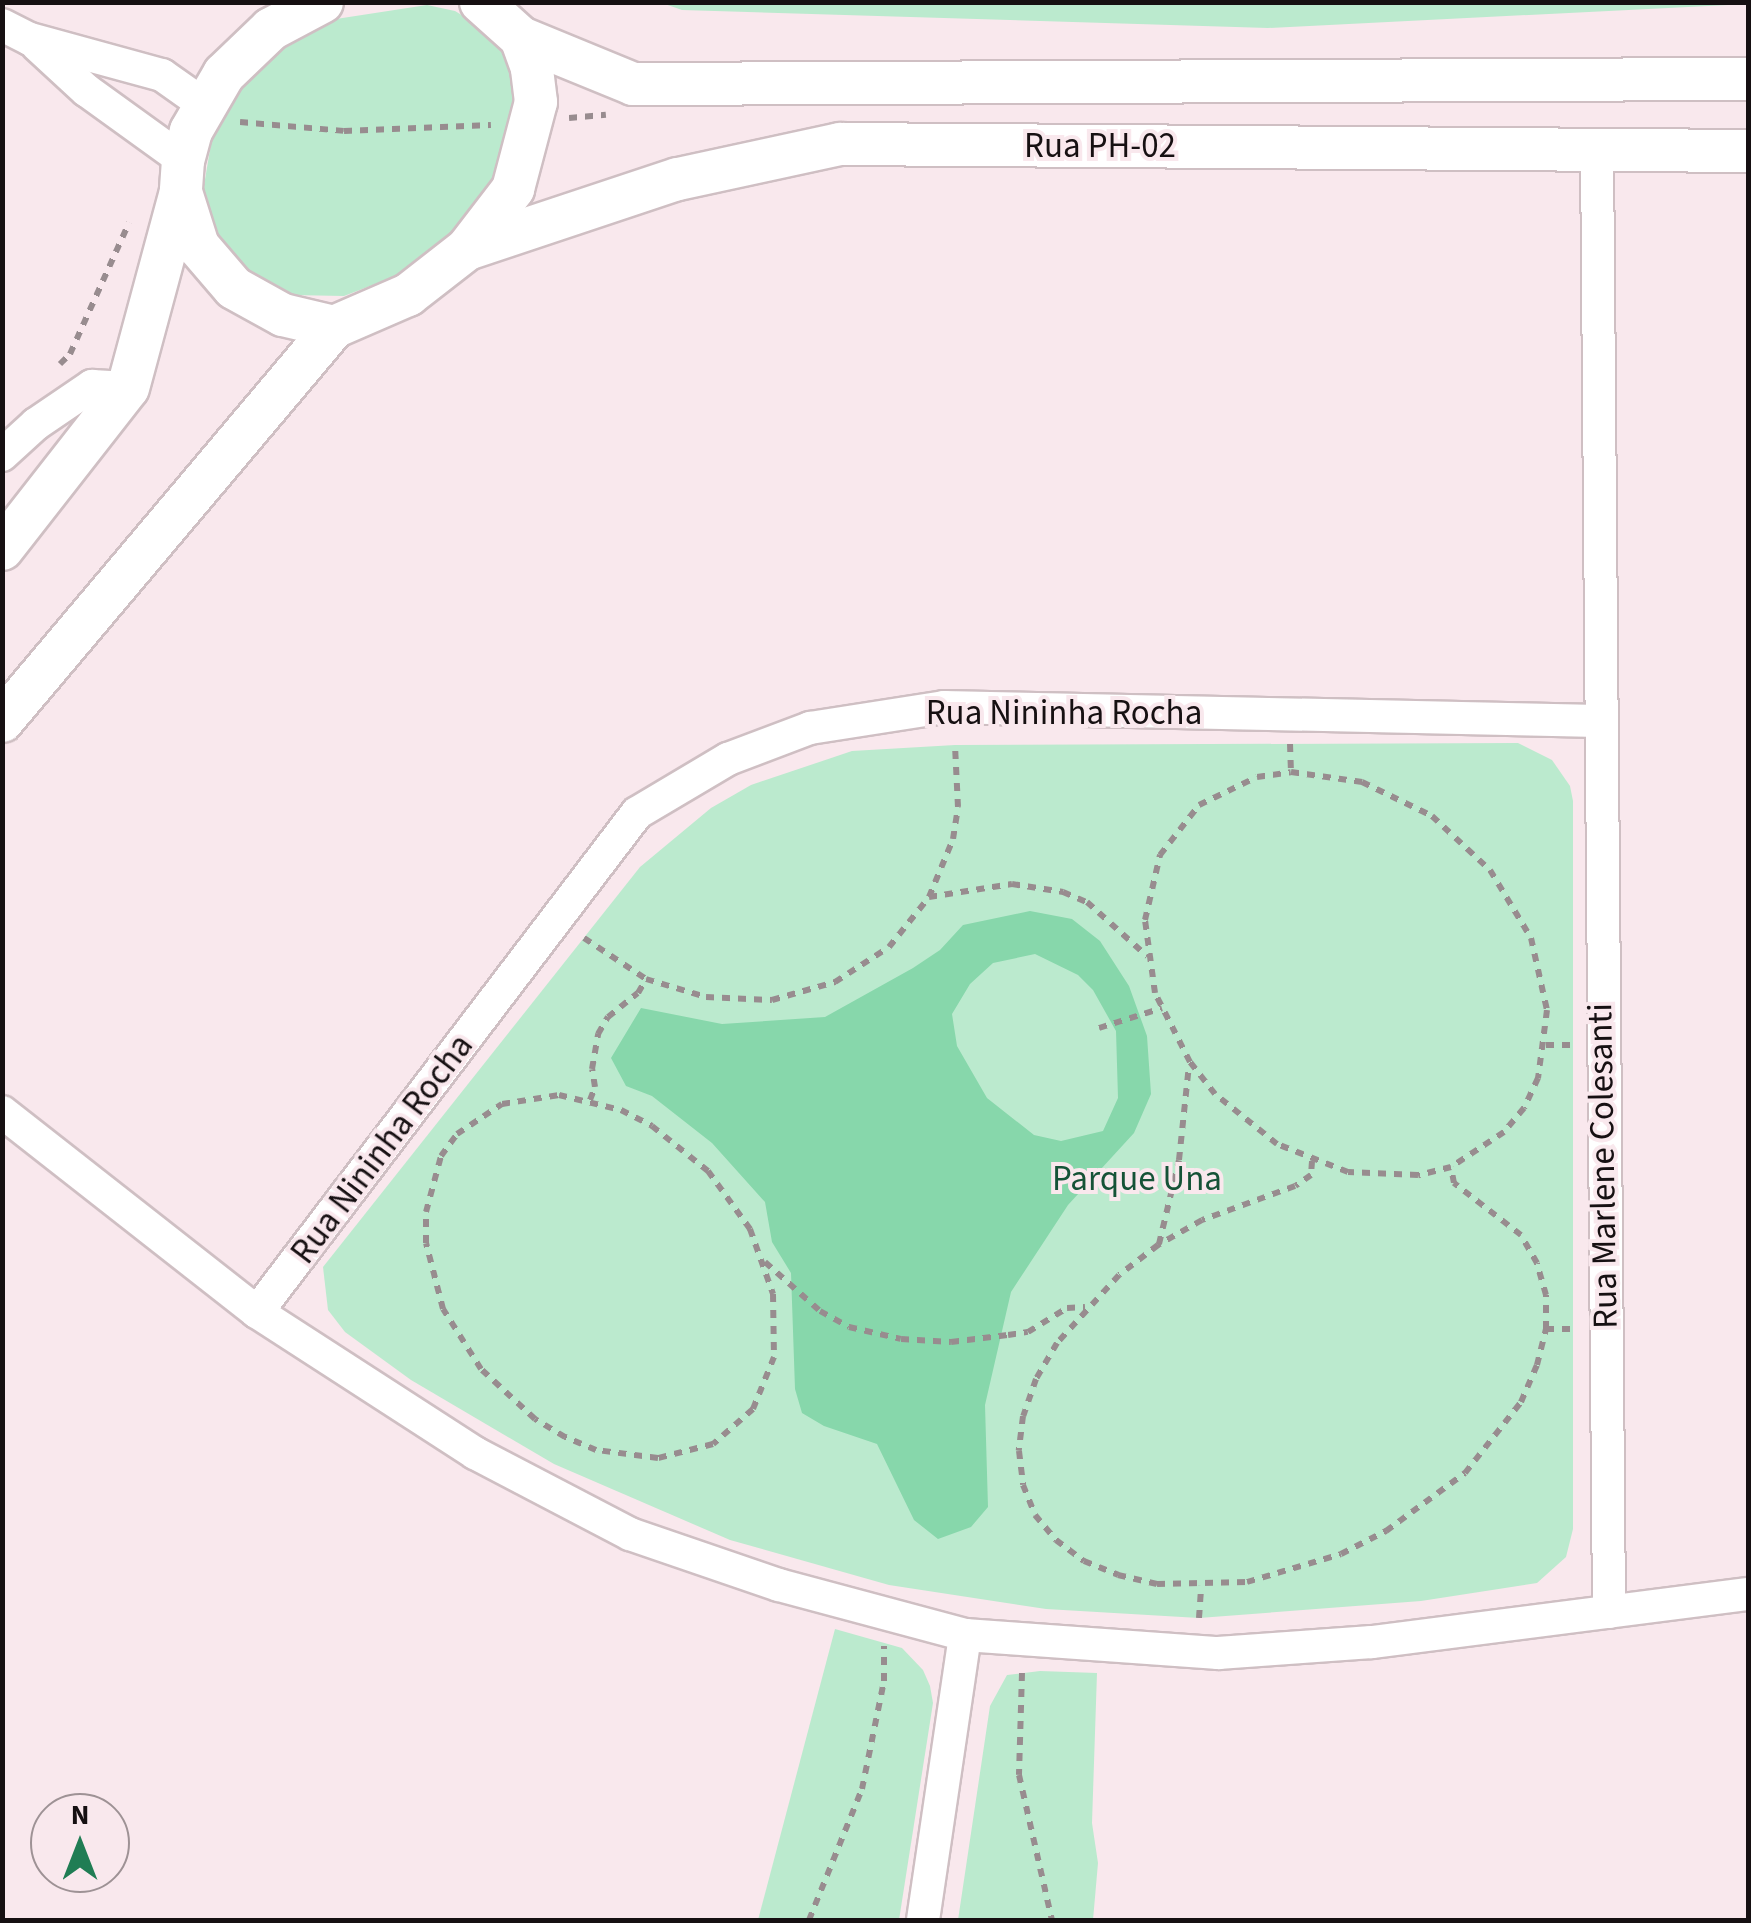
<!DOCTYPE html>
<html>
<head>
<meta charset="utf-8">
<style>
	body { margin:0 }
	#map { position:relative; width:1751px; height:1923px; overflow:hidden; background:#f9e8ed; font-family:"Source Sans 3",sans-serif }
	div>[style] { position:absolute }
	.green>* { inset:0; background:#bbeace }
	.water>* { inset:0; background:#87d7ab }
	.path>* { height:6px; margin-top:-3px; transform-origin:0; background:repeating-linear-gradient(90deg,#988c8f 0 8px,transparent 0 16px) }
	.roads { filter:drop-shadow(2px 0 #cfbfc3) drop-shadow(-2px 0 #cfbfc3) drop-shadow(0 2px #cfbfc3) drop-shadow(0 -2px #cfbfc3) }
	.minor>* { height:32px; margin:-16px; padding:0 16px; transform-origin:16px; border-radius:16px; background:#fff }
	.tertiary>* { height:42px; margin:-21px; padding:0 21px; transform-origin:21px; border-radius:21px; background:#fff }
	span { translate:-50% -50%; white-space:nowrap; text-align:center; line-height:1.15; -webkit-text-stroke:8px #f9e8ed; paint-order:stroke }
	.street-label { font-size:35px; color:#161012 }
	.park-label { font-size:35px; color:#155337 }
	.frame { position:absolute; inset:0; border:5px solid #161012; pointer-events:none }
	.north { position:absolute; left:30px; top:1793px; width:100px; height:100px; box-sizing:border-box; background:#f9e8ed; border:2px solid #9e9295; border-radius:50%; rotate:0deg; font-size:28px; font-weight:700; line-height:40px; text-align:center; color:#161012 }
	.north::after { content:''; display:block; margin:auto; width:35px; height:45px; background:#207d54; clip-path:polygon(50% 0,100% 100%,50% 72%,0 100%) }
</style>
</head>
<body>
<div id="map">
	<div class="green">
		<i style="clip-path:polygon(662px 3px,1748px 2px,1748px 4px,1268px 28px,682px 10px)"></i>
		<i style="clip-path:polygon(427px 5px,455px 11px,480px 26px,500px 47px,511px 73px,515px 102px,494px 179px,452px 233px,396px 276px,344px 296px,291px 295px,248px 271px,217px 236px,203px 191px,212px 138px,240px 88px,283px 46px,336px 19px)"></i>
		<i style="clip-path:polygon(1518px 743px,1552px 760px,1570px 786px,1573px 801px,1573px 1529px,1566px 1557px,1537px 1583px,1421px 1601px,1199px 1618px,1046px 1609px,889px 1585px,730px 1540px,554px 1464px,411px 1380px,345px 1332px,328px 1310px,323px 1267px,640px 867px,711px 808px,751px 785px,852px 751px,955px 745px)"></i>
		<i style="clip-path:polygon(835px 1629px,902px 1648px,923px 1670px,930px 1686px,933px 1703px,899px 1920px,758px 1920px)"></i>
		<i style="clip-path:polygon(1040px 1671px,1097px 1673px,1092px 1823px,1098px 1863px,1093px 1920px,958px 1920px,990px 1706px,1007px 1675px)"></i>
	</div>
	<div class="water">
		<i style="clip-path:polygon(evenodd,1030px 911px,1072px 919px,1100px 941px,1129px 986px,1147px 1036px,1151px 1094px,1134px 1133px,1068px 1205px,1011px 1292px,985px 1405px,988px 1507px,971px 1527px,938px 1539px,914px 1520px,877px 1444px,824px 1426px,802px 1413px,795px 1389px,791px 1273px,772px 1242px,765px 1202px,712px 1143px,652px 1096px,626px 1086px,611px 1058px,641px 1008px,722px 1024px,825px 1017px,913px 968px,940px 950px,963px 925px,1030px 911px,1035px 954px,1078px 975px,1093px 990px,1116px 1031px,1118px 1098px,1103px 1131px,1061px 1141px,1034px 1135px,987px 1098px,957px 1046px,952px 1014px,970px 984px,993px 963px,1035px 954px)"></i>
	</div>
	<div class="path">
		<i style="left:569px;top:118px;width:37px;rotate:-5deg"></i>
		<i style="left:240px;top:122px;width:104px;rotate:4.9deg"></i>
		<i style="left:344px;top:131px;width:147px;rotate:-2.3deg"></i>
		<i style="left:60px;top:364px;width:14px;rotate:-45deg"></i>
		<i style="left:70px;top:354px;width:144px;rotate:-65.8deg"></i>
		<i style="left:1290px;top:744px;width:28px;rotate:88deg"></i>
		<i style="left:1291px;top:772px;width:72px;rotate:8deg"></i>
		<i style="left:1362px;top:782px;width:78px;rotate:25.9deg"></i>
		<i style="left:1432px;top:816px;width:79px;rotate:43deg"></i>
		<i style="left:1490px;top:870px;width:79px;rotate:58.9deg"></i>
		<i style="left:1531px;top:938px;width:74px;rotate:77.5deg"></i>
		<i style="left:1547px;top:1010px;width:69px;rotate:97.5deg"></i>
		<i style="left:1538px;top:1078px;width:33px;rotate:115deg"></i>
		<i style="left:1524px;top:1108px;width:31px;rotate:130deg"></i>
		<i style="left:1504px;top:1132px;width:64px;rotate:146.6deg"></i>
		<i style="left:1451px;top:1167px;width:34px;rotate:166deg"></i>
		<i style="left:1418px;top:1175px;width:70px;rotate:-177.5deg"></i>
		<i style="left:1348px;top:1172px;width:76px;rotate:-158.5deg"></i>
		<i style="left:1277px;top:1144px;width:80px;rotate:-141.1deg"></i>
		<i style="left:1215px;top:1094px;width:41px;rotate:-128deg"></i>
		<i style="left:1190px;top:1062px;width:77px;rotate:-116.9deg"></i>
		<i style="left:1155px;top:993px;width:74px;rotate:-97.8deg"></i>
		<i style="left:1145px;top:920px;width:67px;rotate:-77deg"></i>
		<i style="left:1160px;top:855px;width:63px;rotate:-52deg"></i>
		<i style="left:1199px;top:805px;width:64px;rotate:-25.8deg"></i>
		<i style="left:1257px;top:777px;width:34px;rotate:-8deg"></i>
		<i style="left:929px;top:897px;width:84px;rotate:-8.9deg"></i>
		<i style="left:1012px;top:884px;width:52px;rotate:8.9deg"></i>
		<i style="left:1063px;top:892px;width:26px;rotate:23deg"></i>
		<i style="left:1087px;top:902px;width:81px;rotate:42deg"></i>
		<i style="left:584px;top:938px;width:74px;rotate:33.5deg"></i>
		<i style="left:646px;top:979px;width:63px;rotate:16.7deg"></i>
		<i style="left:706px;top:997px;width:66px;rotate:2.6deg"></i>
		<i style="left:772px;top:1000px;width:66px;rotate:-15.9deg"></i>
		<i style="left:835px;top:982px;width:64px;rotate:-32.9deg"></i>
		<i style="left:889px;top:947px;width:64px;rotate:-51.3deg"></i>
		<i style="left:929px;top:897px;width:63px;rotate:-67.5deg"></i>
		<i style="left:953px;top:839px;width:32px;rotate:-81deg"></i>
		<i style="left:958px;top:807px;width:62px;rotate:-92.8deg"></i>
		<i style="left:1099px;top:1028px;width:66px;rotate:-17.6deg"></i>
		<i style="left:1546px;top:1045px;width:25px"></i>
		<i style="left:559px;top:1095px;width:64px;rotate:13.6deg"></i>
		<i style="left:621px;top:1110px;width:35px;rotate:27deg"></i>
		<i style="left:652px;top:1126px;width:72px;rotate:38.8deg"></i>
		<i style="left:708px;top:1171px;width:72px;rotate:54.1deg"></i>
		<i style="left:750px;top:1229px;width:69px;rotate:70.5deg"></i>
		<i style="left:773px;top:1294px;width:63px;rotate:89.1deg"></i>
		<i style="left:774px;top:1357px;width:56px;rotate:112deg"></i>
		<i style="left:753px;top:1409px;width:53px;rotate:138.8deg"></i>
		<i style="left:713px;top:1444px;width:57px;rotate:165.7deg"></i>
		<i style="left:658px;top:1458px;width:63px;rotate:-172.6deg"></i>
		<i style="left:596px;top:1450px;width:34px;rotate:-157deg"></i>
		<i style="left:565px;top:1437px;width:35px;rotate:-149deg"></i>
		<i style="left:535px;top:1419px;width:74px;rotate:-137.2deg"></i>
		<i style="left:481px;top:1369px;width:71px;rotate:-122.3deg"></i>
		<i style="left:443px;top:1309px;width:68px;rotate:-104.4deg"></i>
		<i style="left:426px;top:1243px;width:31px;rotate:-90deg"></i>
		<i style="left:426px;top:1212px;width:58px;rotate:-75deg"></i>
		<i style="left:441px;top:1156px;width:27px;rotate:-54deg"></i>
		<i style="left:457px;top:1134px;width:54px;rotate:-33.7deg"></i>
		<i style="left:502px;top:1104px;width:58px;rotate:-9deg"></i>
		<i style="left:590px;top:1100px;width:14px;rotate:-69deg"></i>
		<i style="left:595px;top:1087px;width:18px;rotate:-99deg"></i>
		<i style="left:592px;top:1069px;width:36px;rotate:-80deg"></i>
		<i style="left:598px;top:1034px;width:20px;rotate:-60deg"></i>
		<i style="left:608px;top:1017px;width:38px;rotate:-39deg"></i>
		<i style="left:638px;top:993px;width:16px;rotate:-60deg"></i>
		<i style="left:1312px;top:1161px;width:14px;rotate:94deg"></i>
		<i style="left:1311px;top:1175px;width:19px;rotate:145deg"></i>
		<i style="left:1295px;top:1186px;width:99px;rotate:159.9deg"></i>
		<i style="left:1202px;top:1220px;width:51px;rotate:150.4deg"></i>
		<i style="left:1158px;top:1245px;width:49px;rotate:142.4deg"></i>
		<i style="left:1119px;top:1275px;width:92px;rotate:132.4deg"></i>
		<i style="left:1057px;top:1343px;width:42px;rotate:120.3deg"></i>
		<i style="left:1036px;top:1379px;width:39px;rotate:109deg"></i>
		<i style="left:1023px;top:1416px;width:35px;rotate:97deg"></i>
		<i style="left:1019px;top:1451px;width:34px;rotate:83deg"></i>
		<i style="left:1023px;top:1485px;width:32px;rotate:68deg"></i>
		<i style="left:1035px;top:1515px;width:33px;rotate:50deg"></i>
		<i style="left:1056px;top:1540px;width:35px;rotate:37deg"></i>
		<i style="left:1084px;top:1561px;width:37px;rotate:22deg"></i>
		<i style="left:1118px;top:1575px;width:40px;rotate:13deg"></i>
		<i style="left:1157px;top:1584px;width:90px;rotate:-1.3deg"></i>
		<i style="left:1247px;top:1582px;width:98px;rotate:-16.6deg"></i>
		<i style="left:1341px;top:1554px;width:51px;rotate:-27.1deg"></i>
		<i style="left:1386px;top:1531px;width:98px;rotate:-36.3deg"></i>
		<i style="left:1465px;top:1473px;width:90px;rotate:-51.7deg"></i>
		<i style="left:1521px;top:1402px;width:40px;rotate:-66.6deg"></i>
		<i style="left:1537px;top:1365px;width:37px;rotate:-76deg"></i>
		<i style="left:1546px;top:1329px;width:34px;rotate:-90deg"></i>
		<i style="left:1546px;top:1295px;width:33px;rotate:-106deg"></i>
		<i style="left:1537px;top:1263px;width:32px;rotate:-120deg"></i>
		<i style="left:1521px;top:1235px;width:85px;rotate:-142.2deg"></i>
		<i style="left:1454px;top:1183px;width:16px;rotate:-101deg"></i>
		<i style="left:1159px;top:1244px;width:86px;rotate:-76.6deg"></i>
		<i style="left:1179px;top:1160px;width:96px;rotate:-84deg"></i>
		<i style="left:765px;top:1262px;width:74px;rotate:41.7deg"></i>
		<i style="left:820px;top:1311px;width:33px;rotate:29deg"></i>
		<i style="left:849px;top:1327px;width:53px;rotate:13deg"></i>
		<i style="left:901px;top:1339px;width:50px;rotate:3.4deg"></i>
		<i style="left:951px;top:1342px;width:57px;rotate:-7deg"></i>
		<i style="left:1008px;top:1335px;width:20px;rotate:-9deg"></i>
		<i style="left:1028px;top:1332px;width:46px;rotate:-31.6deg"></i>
		<i style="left:1067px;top:1308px;width:18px;rotate:-3deg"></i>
		<i style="left:1546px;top:1329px;width:27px"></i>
		<i style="left:1199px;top:1618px;width:32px;rotate:-86deg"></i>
		<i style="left:1022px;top:1673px;width:102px;rotate:91.7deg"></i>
		<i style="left:1019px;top:1775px;width:149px;rotate:77.2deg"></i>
		<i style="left:809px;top:1920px;width:141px;rotate:-68deg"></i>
		<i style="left:862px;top:1789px;width:110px;rotate:-78.5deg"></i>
		<i style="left:884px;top:1681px;width:35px;rotate:-90deg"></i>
	</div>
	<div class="roads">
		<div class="minor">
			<i style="left:2px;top:25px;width:31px;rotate:27deg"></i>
			<i style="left:30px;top:39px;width:137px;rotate:15.3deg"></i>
			<i style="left:162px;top:75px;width:54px;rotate:35.2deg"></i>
			<i style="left:37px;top:45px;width:67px;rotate:42.6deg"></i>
			<i style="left:86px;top:90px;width:120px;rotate:35.8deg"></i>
			<i style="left:1597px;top:149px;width:1463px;rotate:89.53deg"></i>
			<i style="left:2px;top:455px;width:46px;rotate:-42.4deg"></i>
			<i style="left:36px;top:424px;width:68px;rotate:-34.2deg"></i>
			<i style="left:92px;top:386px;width:36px;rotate:3deg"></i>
			<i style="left:2px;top:1112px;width:324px;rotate:38.1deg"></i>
			<i style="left:257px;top:1312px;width:260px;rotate:32.9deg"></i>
			<i style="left:475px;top:1453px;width:175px;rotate:27.6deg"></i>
			<i style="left:630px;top:1534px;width:157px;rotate:18.9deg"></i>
			<i style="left:779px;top:1585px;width:193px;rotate:15deg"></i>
			<i style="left:965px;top:1635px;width:254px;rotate:4.1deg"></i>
			<i style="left:1218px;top:1653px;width:154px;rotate:-4.1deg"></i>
			<i style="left:1372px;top:1642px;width:379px;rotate:-7.3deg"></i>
			<i style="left:257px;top:1312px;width:627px;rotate:-52.71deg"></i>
			<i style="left:637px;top:813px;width:106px;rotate:-30.7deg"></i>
			<i style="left:728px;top:759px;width:88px;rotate:-20.7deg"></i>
			<i style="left:810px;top:728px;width:136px;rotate:-8.9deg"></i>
			<i style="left:944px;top:707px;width:655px;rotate:1.22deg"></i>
			<i style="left:923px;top:1920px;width:288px;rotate:-81.6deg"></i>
		</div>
		<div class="tertiary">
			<i style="left:322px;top:2px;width:58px;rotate:152.1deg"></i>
			<i style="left:271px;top:29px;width:65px;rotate:136.2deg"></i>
			<i style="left:224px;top:74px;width:66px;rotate:120.1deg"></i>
			<i style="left:191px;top:131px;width:30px;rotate:105deg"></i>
			<i style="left:183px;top:160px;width:32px;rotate:94deg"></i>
			<i style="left:181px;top:192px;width:57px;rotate:72.5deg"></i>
			<i style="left:198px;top:246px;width:55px;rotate:49.4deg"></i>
			<i style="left:234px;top:288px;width:56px;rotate:28.9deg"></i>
			<i style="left:283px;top:315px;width:52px;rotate:13.2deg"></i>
			<i style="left:334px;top:327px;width:81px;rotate:-23.4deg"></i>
			<i style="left:408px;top:295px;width:75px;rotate:-37.9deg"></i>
			<i style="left:467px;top:249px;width:76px;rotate:-52.5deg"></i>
			<i style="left:513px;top:189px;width:90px;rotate:-75.2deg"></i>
			<i style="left:536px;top:102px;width:34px;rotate:-97deg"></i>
			<i style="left:532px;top:68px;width:32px;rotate:-110deg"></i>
			<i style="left:521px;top:38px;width:54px;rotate:-138deg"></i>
			<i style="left:521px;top:38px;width:121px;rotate:22.3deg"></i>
			<i style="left:633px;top:84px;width:1115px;rotate:-0.26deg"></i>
			<i style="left:467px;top:249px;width:222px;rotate:-18.4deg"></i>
			<i style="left:678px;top:179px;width:166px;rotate:-12.2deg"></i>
			<i style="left:840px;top:144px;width:908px;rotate:0.44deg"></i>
			<i style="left:2px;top:549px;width:204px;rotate:-52deg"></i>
			<i style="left:128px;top:388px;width:203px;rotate:-74.9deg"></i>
			<i style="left:2px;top:721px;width:515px;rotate:-49.88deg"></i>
		</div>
	</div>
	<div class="street-label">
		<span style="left:1100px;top:146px">Rua PH-02</span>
		<span style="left:1064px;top:713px">Rua Nininha Rocha</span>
		<span style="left:382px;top:1149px;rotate:-53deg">Rua Nininha Rocha</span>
		<span style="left:1603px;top:1166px;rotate:-91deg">Rua Marlene Colesanti</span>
	</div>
	<div class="park-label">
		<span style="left:1137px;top:1179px">Parque Una</span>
	</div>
	<div class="frame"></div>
	<div class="north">N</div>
</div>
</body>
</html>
